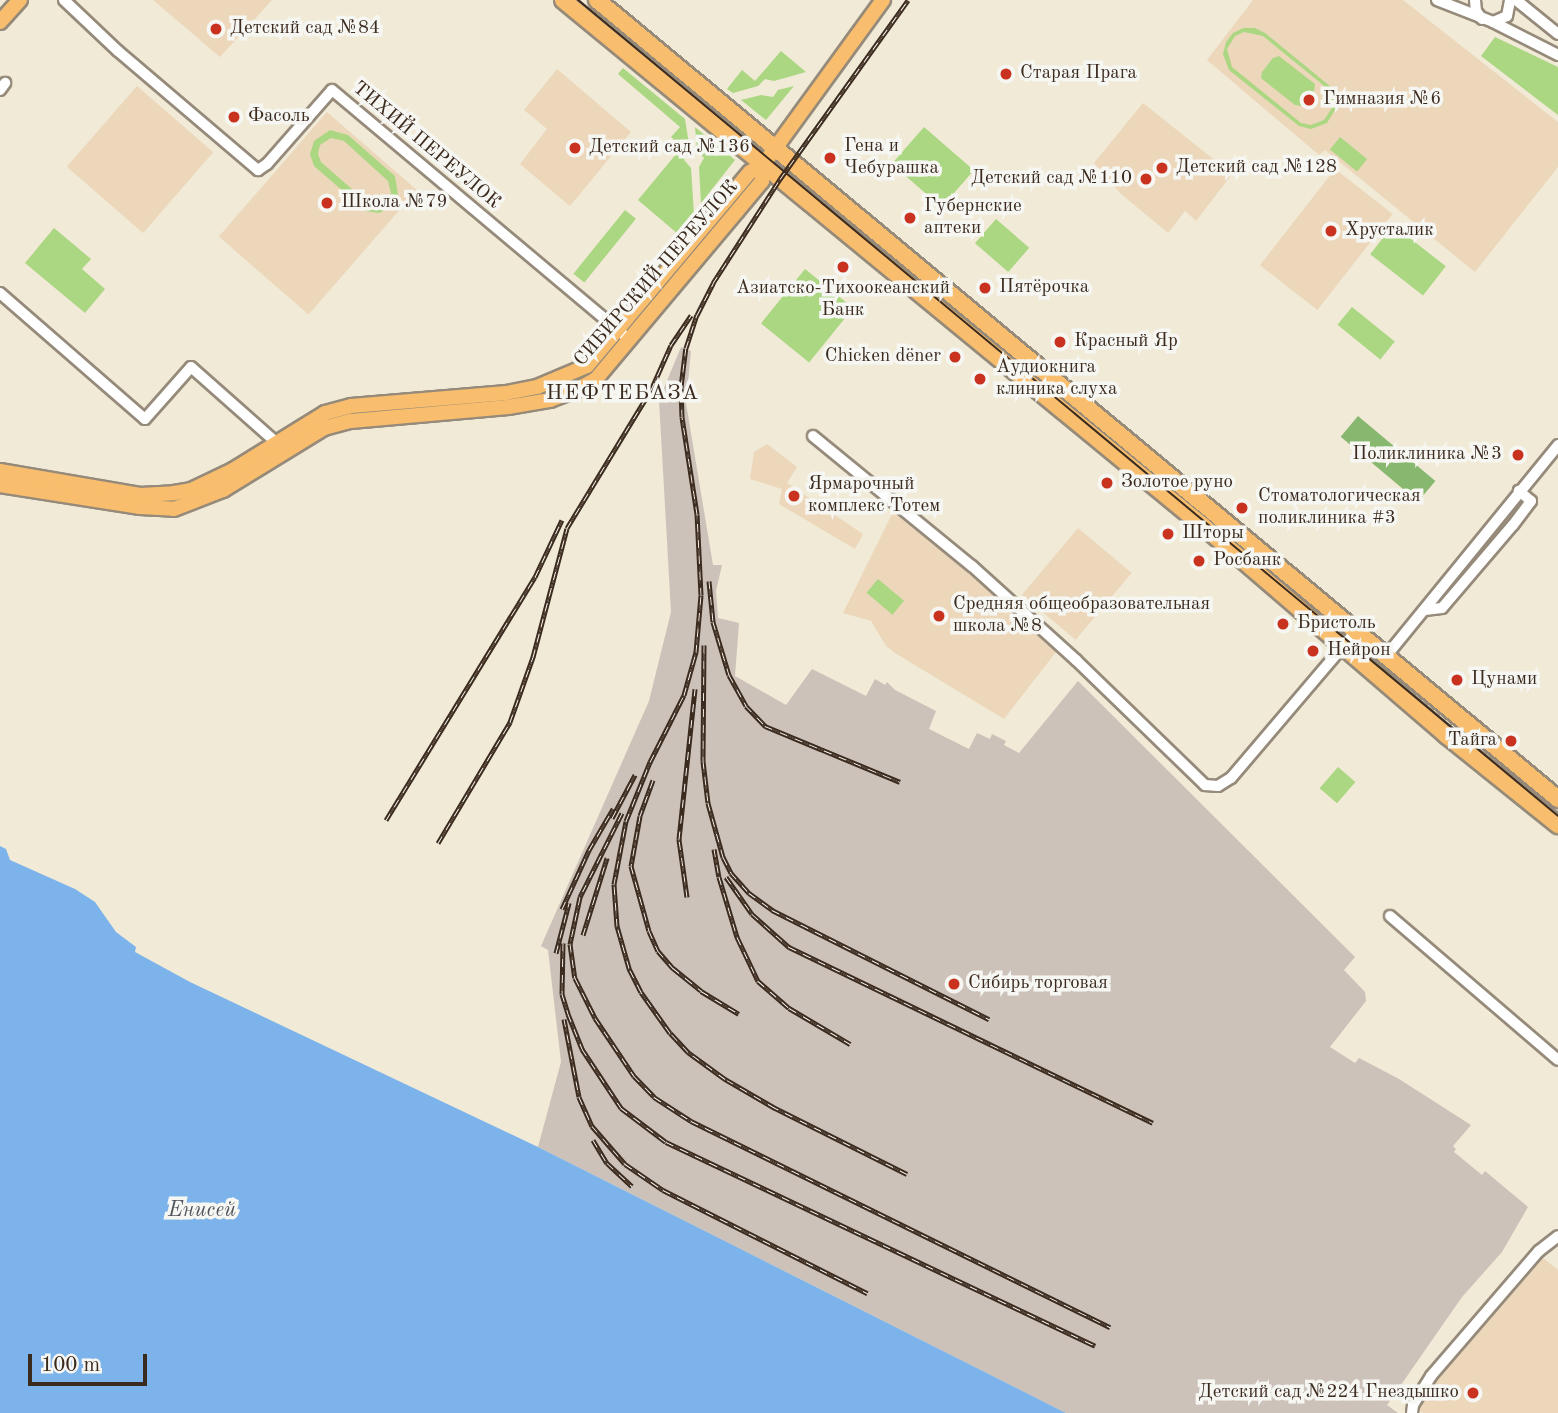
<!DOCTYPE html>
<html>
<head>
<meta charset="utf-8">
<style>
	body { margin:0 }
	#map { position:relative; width:1558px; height:1413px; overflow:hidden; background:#f0ead6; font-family:"Old Standard TT",serif }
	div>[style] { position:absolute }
	.built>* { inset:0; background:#edd7bb; transform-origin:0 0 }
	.industrial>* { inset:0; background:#ccc2b9 }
	.green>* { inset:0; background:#abd682; transform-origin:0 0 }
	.forest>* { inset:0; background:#88b770; transform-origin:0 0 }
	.water>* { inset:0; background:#7db3eb }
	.roads { filter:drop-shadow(2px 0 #968a7a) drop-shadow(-2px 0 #968a7a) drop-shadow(0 2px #968a7a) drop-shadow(0 -2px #968a7a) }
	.minor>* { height:10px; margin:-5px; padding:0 5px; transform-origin:5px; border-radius:5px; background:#fff }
	.major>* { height:14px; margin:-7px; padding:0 7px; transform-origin:7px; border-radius:7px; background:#f9be6d }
	.highway>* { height:16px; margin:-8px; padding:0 8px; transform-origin:8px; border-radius:8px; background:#f9be6d }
	.tram>* { height:2px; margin:-1px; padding:0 1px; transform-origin:1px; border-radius:1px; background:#3b2a1e }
	.rail>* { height:5px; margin-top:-2.5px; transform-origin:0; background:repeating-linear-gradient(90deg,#f6f6f2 0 8px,#3b2a1e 0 16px); box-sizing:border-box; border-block:2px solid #3b2a1e }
	.dots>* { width:19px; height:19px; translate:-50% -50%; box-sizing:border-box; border:4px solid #f6f6f2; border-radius:50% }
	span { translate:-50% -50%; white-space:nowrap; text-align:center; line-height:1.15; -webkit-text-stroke:7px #f6f6f2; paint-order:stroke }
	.poi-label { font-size:19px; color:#3b2a1e }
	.left { translate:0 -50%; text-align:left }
	.right { translate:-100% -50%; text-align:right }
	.street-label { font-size:19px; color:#3b2a1e }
	.neighbourhood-label { font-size:21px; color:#3b2a1e; letter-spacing:2px }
	.water-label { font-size:21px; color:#4f535c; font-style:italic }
	.scale { position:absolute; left:28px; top:1354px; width:119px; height:32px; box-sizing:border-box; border:4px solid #3b2a1e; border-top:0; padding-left:9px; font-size:21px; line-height:24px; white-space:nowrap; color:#3b2a1e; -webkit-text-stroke:5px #f6f6f2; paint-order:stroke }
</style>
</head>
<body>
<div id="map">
	<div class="built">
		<i style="clip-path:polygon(153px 0,272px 0,220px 57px)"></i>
		<i style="clip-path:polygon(1253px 0,1403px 0,1558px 122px,1558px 167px,1475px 272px,1325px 150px,1319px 155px,1207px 60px)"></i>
		<i style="clip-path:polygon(557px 69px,631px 132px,570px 206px,520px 164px,547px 129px,524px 110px)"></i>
		<i style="left:137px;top:86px;width:101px;height:107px;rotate:41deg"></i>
		<i style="clip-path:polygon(1143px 103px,1232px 174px,1196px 221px,1185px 211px,1168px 233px,1121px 194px,1094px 163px)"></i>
		<i style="left:327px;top:112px;width:119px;height:165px;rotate:41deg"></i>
		<i style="left:1335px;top:169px;width:73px;height:122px;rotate:38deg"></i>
		<i style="clip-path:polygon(767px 444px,797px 467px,787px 483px,863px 534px,855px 549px,779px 504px,782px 489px,750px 479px,754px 452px)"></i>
		<i style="clip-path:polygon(893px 512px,962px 567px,1056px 652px,1004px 719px,895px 653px,886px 646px,871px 621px,843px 613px)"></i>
		<i style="left:1078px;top:528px;width:70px;height:87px;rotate:40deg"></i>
		<i style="clip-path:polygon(1543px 1258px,1558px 1270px,1558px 1413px,1423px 1413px,1418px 1409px,1439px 1378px)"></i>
	</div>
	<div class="industrial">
		<i style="clip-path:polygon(681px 347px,691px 351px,686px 403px,713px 565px,722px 565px,716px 591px,718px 618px,739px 623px,735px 676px,786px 705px,812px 669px,866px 696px,875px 679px,885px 685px,887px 682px,895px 690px,936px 711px,929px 729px,969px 749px,977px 733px,990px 739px,992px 734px,1006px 741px,1004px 745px,1019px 753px,1078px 681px,1355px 957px,1344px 970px,1365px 992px,1366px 1001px,1330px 1047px,1355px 1063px,1359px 1058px,1399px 1079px,1471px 1125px,1453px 1146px,1456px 1149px,1454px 1152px,1482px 1175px,1485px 1171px,1528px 1207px,1502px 1252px,1462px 1297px,1387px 1405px,1398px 1413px,1066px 1413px,538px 1147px,561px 1062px,548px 950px,541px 946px,649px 701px,671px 612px,659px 400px)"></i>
	</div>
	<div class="green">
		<i style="clip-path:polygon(evenodd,1243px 28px,1255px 28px,1265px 33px,1331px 87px,1336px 97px,1336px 108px,1327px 123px,1311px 129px,1299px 126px,1229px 70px,1223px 54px,1226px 42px,1233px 33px,1243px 28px,1244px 32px,1263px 36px,1328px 89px,1332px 108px,1324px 120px,1311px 125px,1301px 123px,1232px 67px,1227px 49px,1235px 36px,1244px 32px)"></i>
		<i style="clip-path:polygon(1495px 37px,1558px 67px,1558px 115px,1481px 56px)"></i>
		<i style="clip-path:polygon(781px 51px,806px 72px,774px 81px,765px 79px,758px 86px,733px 93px,727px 89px,742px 70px,755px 81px)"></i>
		<i style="clip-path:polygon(1279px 56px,1315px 84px,1314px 91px,1301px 106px,1295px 105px,1261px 78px,1262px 72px,1273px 58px)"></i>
		<i style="clip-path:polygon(623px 68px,685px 119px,690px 150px,684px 160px,691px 168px,694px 215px,678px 234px,638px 200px,682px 147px,671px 137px,680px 127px,618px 74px)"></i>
		<i style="clip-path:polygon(794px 86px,766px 120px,741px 100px,761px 95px,773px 97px,778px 90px)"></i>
		<i style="clip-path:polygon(695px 127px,735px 160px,701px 203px,699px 167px,704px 158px,697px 150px)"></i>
		<i style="left:924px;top:127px;width:66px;height:49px;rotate:41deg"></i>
		<i style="clip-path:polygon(evenodd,330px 130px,348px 135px,395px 176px,398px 195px,391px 207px,379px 213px,366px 211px,314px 166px,310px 154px,314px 141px,330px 130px,331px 138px,344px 141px,388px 181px,391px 193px,386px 201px,369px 204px,321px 162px,318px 154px,320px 145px,331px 138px)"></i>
		<i style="left:1340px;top:137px;width:35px;height:16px;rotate:39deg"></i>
		<i style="left:625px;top:210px;width:14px;height:82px;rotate:39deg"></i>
		<i style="left:996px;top:219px;width:44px;height:32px;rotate:41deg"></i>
		<i style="left:1393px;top:225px;width:67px;height:37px;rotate:38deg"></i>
		<i style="clip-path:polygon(54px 228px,91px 259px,82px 269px,105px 289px,85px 313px,25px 263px)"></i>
		<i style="left:805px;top:269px;width:62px;height:70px;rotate:39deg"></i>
		<i style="left:1352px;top:307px;width:55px;height:23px;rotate:39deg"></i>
		<i style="left:878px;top:579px;width:34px;height:18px;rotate:40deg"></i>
		<i style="left:1338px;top:767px;width:23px;height:28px;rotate:41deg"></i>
	</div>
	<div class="forest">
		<i style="left:1358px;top:416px;width:101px;height:27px;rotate:40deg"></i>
	</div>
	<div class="water">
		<i style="clip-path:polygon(0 846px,6px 849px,10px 860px,75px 889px,95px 902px,116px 932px,136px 947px,135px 952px,190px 982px,538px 1147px,1066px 1413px,0 1413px)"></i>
	</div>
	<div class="roads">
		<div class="minor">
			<i style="left:64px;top:0;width:74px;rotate:43.4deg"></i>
			<i style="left:118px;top:51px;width:184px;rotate:40.4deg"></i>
			<i style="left:258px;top:170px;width:11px;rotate:-34deg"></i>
			<i style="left:267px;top:164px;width:98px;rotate:-48.7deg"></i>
			<i style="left:332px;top:90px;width:388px;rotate:40deg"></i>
			<i style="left:1437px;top:0;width:60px;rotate:21.4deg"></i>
			<i style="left:1493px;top:22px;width:15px;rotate:-23deg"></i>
			<i style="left:1507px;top:16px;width:16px;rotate:-79deg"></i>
			<i style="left:1475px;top:0;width:11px;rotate:85deg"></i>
			<i style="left:1476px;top:11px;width:10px;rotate:53deg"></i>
			<i style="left:1516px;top:0;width:54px;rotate:39deg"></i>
			<i style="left:1493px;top:22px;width:73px;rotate:26.9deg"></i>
			<i style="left:0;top:90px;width:9px;rotate:-54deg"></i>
			<i style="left:0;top:293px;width:192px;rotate:41deg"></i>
			<i style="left:145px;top:419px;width:69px;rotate:-48.5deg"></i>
			<i style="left:191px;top:367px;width:115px;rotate:41.5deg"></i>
			<i style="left:813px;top:436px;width:205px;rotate:39.3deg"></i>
			<i style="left:972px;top:566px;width:140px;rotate:42.1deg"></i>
			<i style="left:1076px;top:660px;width:180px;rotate:44.1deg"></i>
			<i style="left:1205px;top:785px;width:13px;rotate:4deg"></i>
			<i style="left:1218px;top:786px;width:15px;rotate:-32deg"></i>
			<i style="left:1231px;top:778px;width:194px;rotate:-49.6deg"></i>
			<i style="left:1425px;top:610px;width:17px;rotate:-7deg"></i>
			<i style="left:1442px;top:608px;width:109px;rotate:-49.5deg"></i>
			<i style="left:1513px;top:525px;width:30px;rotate:-53deg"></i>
			<i style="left:1531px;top:501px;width:16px;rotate:-140deg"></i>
			<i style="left:1387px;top:655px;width:271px;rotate:-50.8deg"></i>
			<i style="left:1390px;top:916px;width:221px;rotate:40.6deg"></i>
			<i style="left:1412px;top:1413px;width:8px;rotate:-83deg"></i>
			<i style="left:1413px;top:1405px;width:34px;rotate:-58deg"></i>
			<i style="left:1431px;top:1376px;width:165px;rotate:-49.2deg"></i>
			<i style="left:1539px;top:1251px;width:24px;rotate:-38deg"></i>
		</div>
		<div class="major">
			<i style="left:0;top:22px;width:30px;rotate:-48deg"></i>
			<i style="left:0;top:471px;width:142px;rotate:9.7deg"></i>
			<i style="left:140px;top:495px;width:34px;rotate:-3deg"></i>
			<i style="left:174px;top:493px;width:17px;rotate:-10deg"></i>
			<i style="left:191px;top:490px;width:47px;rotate:-25.5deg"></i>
			<i style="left:233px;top:470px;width:108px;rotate:-31.8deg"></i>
			<i style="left:325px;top:413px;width:27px;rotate:-15deg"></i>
			<i style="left:351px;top:406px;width:156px;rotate:-4.8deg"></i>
			<i style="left:506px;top:393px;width:32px;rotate:-11deg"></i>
			<i style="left:537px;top:387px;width:54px;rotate:-22.8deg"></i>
			<i style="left:587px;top:366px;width:253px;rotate:-50deg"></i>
			<i style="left:750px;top:172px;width:15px;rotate:-28deg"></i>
			<i style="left:763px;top:165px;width:204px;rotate:-54deg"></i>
			<i style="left:0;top:485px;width:142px;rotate:8.9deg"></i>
			<i style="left:140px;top:507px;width:34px;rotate:3deg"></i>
			<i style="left:174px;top:509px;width:53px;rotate:-21.2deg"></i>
			<i style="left:223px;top:490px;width:119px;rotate:-31.5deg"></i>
			<i style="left:324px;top:428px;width:28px;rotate:-15deg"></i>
			<i style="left:351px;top:421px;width:158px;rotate:-5.1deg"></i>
			<i style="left:508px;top:407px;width:43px;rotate:-9.5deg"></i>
			<i style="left:550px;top:400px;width:30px;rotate:-21deg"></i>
			<i style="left:578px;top:389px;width:21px;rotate:-29deg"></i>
			<i style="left:596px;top:379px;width:219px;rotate:-50deg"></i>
			<i style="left:737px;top:211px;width:39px;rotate:-50deg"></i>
			<i style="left:762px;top:181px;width:16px;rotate:-86deg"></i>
		</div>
		<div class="highway">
			<i style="left:563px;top:0;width:828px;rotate:39.42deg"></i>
			<i style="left:1203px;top:526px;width:321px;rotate:40.7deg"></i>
			<i style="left:1446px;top:735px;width:144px;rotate:38.8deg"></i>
			<i style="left:597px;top:0;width:1250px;rotate:39.74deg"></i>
		</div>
	</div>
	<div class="tram">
		<i style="left:578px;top:0;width:1275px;rotate:39.78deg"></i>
	</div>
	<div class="rail">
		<i style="left:709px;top:581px;width:41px;rotate:84.4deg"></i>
		<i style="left:713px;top:622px;width:55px;rotate:73.2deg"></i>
		<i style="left:729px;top:675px;width:35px;rotate:61deg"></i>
		<i style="left:746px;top:706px;width:28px;rotate:46deg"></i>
		<i style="left:765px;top:726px;width:146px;rotate:22.5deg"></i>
		<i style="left:704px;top:645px;width:116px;rotate:90.5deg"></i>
		<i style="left:703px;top:761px;width:42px;rotate:83.2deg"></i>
		<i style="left:708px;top:803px;width:56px;rotate:74.5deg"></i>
		<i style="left:723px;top:857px;width:18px;rotate:63deg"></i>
		<i style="left:731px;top:873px;width:27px;rotate:48deg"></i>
		<i style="left:749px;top:893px;width:29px;rotate:36deg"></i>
		<i style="left:772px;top:910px;width:243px;rotate:26.7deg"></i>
		<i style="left:653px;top:780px;width:38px;rotate:110deg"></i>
		<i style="left:640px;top:816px;width:51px;rotate:100.2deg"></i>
		<i style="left:631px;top:866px;width:67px;rotate:74.5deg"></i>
		<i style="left:649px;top:931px;width:22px;rotate:66deg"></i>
		<i style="left:658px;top:951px;width:23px;rotate:49deg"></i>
		<i style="left:673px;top:968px;width:36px;rotate:39deg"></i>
		<i style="left:701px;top:991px;width:44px;rotate:31.2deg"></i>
		<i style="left:622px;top:813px;width:94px;rotate:116.6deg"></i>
		<i style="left:580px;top:897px;width:48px;rotate:102deg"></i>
		<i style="left:570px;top:944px;width:34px;rotate:82deg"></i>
		<i style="left:575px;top:978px;width:45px;rotate:63.4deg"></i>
		<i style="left:595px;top:1018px;width:70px;rotate:56.1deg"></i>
		<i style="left:634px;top:1076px;width:29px;rotate:46deg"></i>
		<i style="left:654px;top:1097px;width:44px;rotate:33deg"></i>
		<i style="left:691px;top:1121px;width:467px;rotate:26.2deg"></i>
		<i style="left:612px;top:818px;width:49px;rotate:-61.9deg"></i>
		<i style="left:386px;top:820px;width:285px;rotate:-58.5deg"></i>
		<i style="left:535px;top:577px;width:63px;rotate:-64.7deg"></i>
		<i style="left:438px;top:843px;width:141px;rotate:-59.2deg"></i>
		<i style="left:510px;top:722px;width:69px;rotate:-70.5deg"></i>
		<i style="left:533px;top:657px;width:133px;rotate:-75.2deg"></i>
		<i style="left:567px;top:528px;width:162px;rotate:-58.7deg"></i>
		<i style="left:651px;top:390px;width:49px;rotate:-66deg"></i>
		<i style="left:671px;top:345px;width:36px;rotate:-56deg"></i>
		<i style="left:714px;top:849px;width:28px;rotate:80deg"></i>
		<i style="left:719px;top:877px;width:63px;rotate:73.3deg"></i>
		<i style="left:737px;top:937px;width:49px;rotate:64.5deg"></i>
		<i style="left:758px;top:981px;width:41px;rotate:41.1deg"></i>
		<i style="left:789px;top:1008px;width:71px;rotate:30.5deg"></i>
		<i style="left:726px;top:877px;width:45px;rotate:54.9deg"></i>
		<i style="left:752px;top:914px;width:50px;rotate:41.7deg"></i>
		<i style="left:789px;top:947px;width:404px;rotate:25.8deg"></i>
		<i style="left:687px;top:897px;width:59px;rotate:-97.9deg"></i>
		<i style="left:679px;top:839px;width:151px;rotate:-83.9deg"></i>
		<i style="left:562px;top:909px;width:65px;rotate:-65.4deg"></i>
		<i style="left:589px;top:850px;width:48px;rotate:-59.7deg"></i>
		<i style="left:583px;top:935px;width:81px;rotate:-72.7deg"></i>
		<i style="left:563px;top:943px;width:51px;rotate:91.1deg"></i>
		<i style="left:562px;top:994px;width:21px;rotate:73deg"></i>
		<i style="left:568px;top:1014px;width:38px;rotate:68deg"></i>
		<i style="left:582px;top:1049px;width:71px;rotate:56.5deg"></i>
		<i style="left:621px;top:1108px;width:56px;rotate:37.1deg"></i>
		<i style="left:666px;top:1142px;width:475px;rotate:25.4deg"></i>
		<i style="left:556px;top:953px;width:52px;rotate:-75.4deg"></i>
		<i style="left:564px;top:1019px;width:79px;rotate:79.1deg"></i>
		<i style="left:579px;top:1097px;width:32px;rotate:66deg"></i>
		<i style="left:592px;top:1126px;width:50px;rotate:49deg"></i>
		<i style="left:625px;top:1164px;width:46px;rotate:34.4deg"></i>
		<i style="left:663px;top:1190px;width:229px;rotate:26.8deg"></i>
		<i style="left:593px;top:1140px;width:27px;rotate:59deg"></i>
		<i style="left:607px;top:1163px;width:34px;rotate:43deg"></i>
		<i style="left:907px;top:1174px;width:148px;rotate:-153.4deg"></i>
		<i style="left:775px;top:1108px;width:58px;rotate:-149.9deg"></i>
		<i style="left:725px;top:1079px;width:46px;rotate:-143.9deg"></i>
		<i style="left:688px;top:1052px;width:26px;rotate:-133deg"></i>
		<i style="left:670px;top:1033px;width:50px;rotate:-125.3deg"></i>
		<i style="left:641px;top:992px;width:27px;rotate:-117deg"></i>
		<i style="left:629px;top:968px;width:44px;rotate:-105.9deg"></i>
		<i style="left:617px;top:926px;width:42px;rotate:-94.1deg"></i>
		<i style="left:614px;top:884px;width:64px;rotate:-79.2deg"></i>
		<i style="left:626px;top:821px;width:64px;rotate:-67.9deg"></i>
		<i style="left:650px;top:762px;width:75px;rotate:-63.1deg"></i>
		<i style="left:684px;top:695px;width:45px;rotate:-74.4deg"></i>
		<i style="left:696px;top:652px;width:57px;rotate:-85deg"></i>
		<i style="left:701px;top:595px;width:81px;rotate:-92.8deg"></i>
		<i style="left:697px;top:514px;width:98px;rotate:-98.8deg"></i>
		<i style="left:682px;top:417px;width:30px;rotate:-92deg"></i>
		<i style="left:681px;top:387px;width:39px;rotate:-83deg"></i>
		<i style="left:686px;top:348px;width:35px;rotate:-72deg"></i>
		<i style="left:697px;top:315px;width:36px;rotate:-63deg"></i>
		<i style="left:713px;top:283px;width:124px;rotate:-57.2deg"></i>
		<i style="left:780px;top:179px;width:220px;rotate:-54.4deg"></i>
	</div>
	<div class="dots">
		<i style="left:216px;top:29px;background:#c8321e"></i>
		<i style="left:1006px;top:74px;background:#c8321e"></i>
		<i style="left:1309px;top:100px;background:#c8321e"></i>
		<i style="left:234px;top:117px;background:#c8321e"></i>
		<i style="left:575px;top:148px;background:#c8321e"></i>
		<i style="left:830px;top:158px;background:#c8321e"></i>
		<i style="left:1162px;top:168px;background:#c8321e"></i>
		<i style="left:1146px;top:179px;background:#c8321e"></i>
		<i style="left:327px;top:203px;background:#c8321e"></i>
		<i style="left:910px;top:218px;background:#c8321e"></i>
		<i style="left:1331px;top:231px;background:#c8321e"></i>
		<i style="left:843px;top:267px;background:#c8321e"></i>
		<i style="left:985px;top:288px;background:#c8321e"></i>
		<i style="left:1060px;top:342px;background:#c8321e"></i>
		<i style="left:955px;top:357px;background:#c8321e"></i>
		<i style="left:980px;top:379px;background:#c8321e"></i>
		<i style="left:1518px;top:455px;background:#c8321e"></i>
		<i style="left:1107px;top:483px;background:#c8321e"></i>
		<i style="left:794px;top:496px;background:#c8321e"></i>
		<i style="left:1242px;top:508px;background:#c8321e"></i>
		<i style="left:1168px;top:534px;background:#c8321e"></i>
		<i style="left:1199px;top:561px;background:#c8321e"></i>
		<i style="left:939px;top:616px;background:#c8321e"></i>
		<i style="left:1283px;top:624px;background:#c8321e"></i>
		<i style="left:1313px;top:651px;background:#c8321e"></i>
		<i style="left:1457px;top:680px;background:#c8321e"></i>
		<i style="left:1511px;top:741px;background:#c8321e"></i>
		<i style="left:954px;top:984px;background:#c8321e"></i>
		<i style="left:1473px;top:1393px;background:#c8321e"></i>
	</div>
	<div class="poi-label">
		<span class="left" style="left:230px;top:29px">Детский сад №84</span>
		<span class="left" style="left:1020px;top:74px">Старая Прага</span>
		<span class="left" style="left:1323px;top:100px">Гимназия №6</span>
		<span class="left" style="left:248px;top:117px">Фасоль</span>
		<span class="left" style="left:844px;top:158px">Гена и<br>Чебурашка</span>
		<span class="left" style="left:589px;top:148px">Детский сад №136</span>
		<span class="left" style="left:1176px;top:168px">Детский сад №128</span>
		<span class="right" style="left:1132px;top:179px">Детский сад №110</span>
		<span class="left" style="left:341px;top:203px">Школа №79</span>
		<span class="left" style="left:924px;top:218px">Губернские<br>аптеки</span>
		<span class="left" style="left:1345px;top:231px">Хрусталик</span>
		<span class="left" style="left:999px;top:288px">Пятёрочка</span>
		<span style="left:843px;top:300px">Азиатско-Тихоокеанский<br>Банк</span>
		<span class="left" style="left:1074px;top:342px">Красный Яр</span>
		<span class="right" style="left:941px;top:357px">Chicken dëner</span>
		<span class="left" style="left:996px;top:379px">Аудиокнига<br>клиника слуха</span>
		<span class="right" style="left:1502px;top:455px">Поликлиника №3</span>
		<span class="left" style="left:1121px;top:483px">Золотое руно</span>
		<span class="left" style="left:808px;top:496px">Ярмарочный<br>комплекс Тотем</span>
		<span class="left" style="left:1258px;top:508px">Стоматологическая<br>поликлиника #3</span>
		<span class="left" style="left:1182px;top:534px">Шторы</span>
		<span class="left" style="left:1213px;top:561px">Росбанк</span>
		<span class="left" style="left:953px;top:616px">Средняя общеобразовательная<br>школа №8</span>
		<span class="left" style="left:1297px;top:624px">Бристоль</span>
		<span class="left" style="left:1327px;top:651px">Нейрон</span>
		<span class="left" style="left:1471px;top:680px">Цунами</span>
		<span class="right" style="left:1497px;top:741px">Тайга</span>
		<span class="left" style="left:968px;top:984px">Сибирь торговая</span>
		<span class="right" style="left:1459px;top:1393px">Детский сад №224 Гнездышко</span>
	</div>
	<div class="street-label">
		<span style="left:426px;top:146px;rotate:40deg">ТИХИЙ ПЕРЕУЛОК</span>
		<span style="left:657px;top:274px;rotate:-49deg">СИБИРСКИЙ ПЕРЕУЛОК</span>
	</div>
	<div class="neighbourhood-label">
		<span style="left:623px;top:394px">НЕФТЕБАЗА</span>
	</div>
	<div class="water-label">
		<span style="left:202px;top:1211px">Енисей</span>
	</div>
	<div class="scale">100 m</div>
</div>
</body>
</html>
